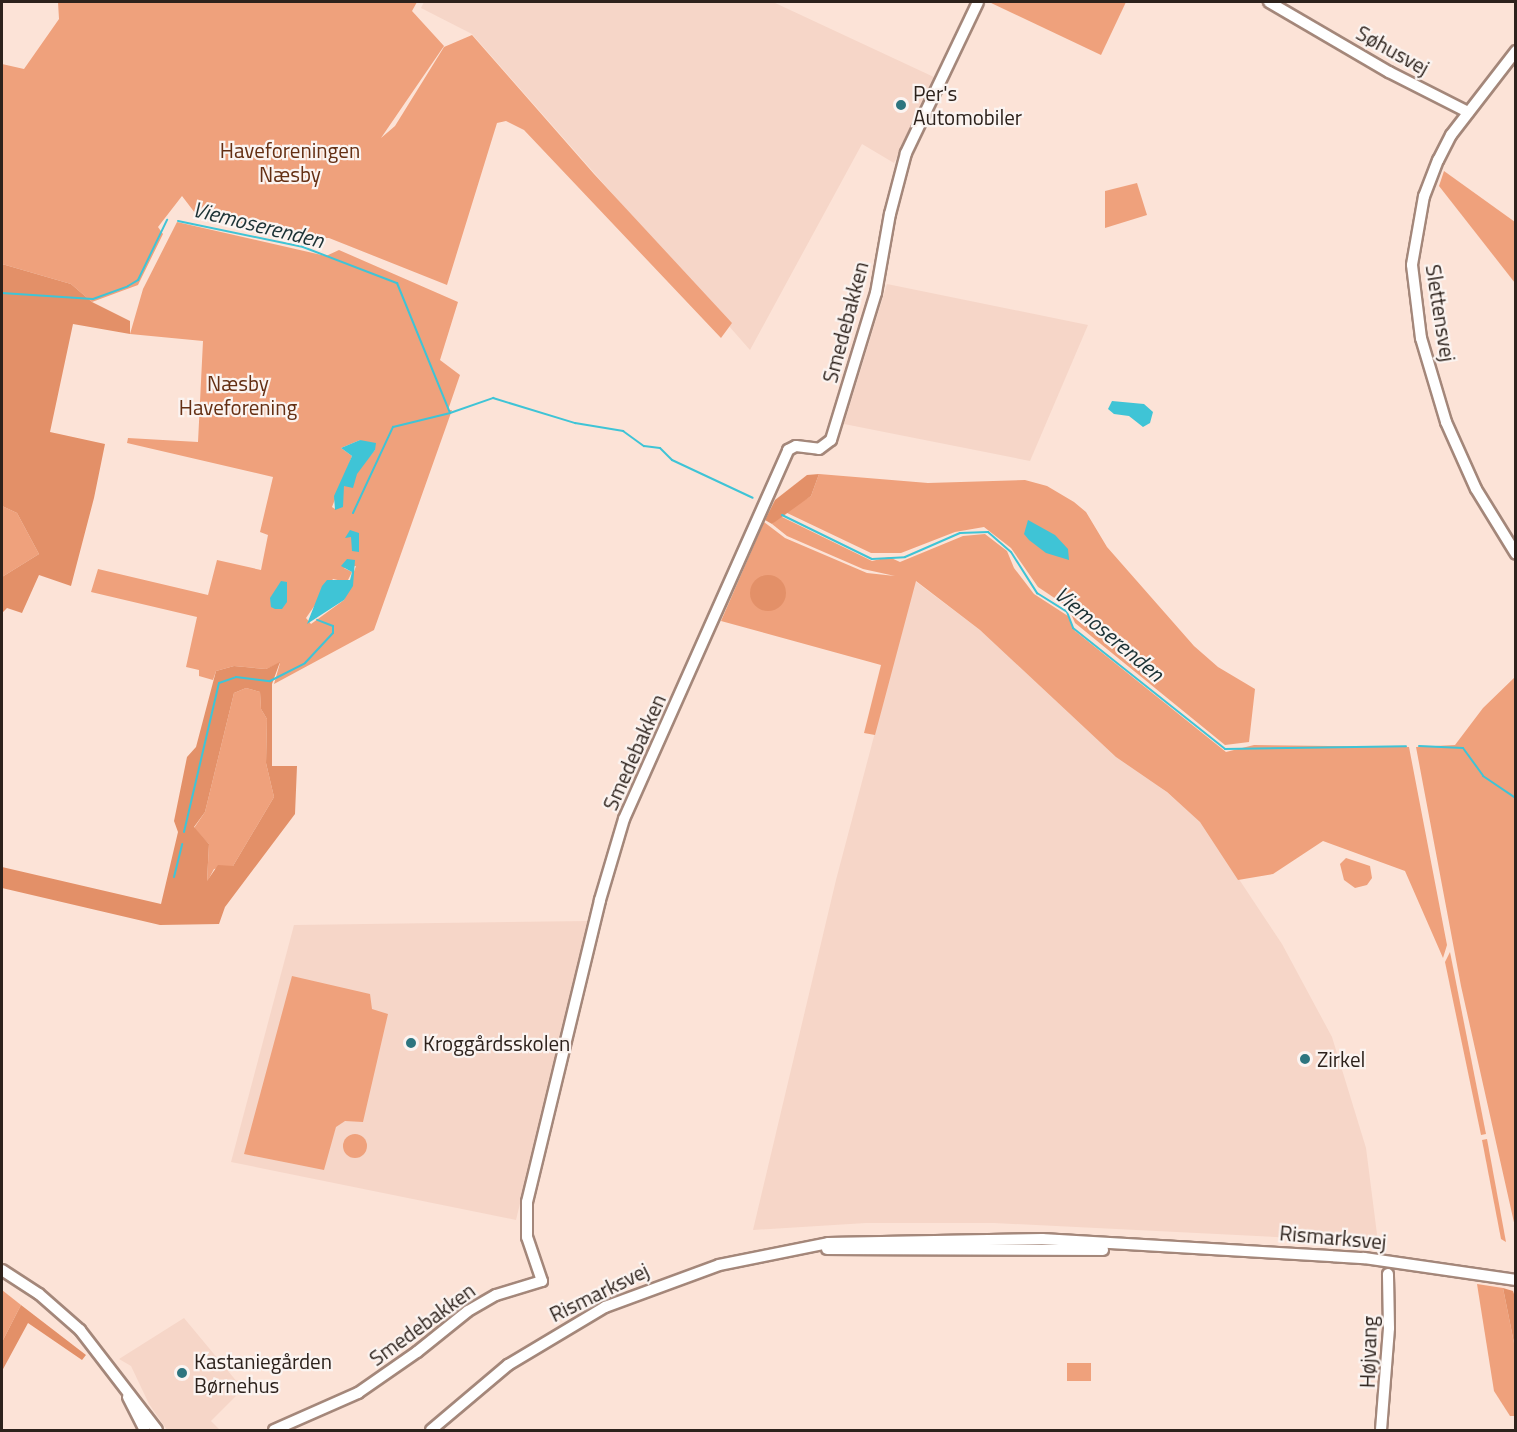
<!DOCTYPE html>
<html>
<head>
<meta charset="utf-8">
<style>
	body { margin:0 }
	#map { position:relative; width:1517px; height:1432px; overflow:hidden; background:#fce3d7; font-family:"Titillium Web",sans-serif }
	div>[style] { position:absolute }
	.built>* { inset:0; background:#f6d6c8 }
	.green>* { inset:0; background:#efa17c; transform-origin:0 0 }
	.round { border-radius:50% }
	.forest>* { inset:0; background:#e39068 }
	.water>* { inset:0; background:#3fc4d6 }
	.stream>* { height:2px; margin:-1px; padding:0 1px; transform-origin:1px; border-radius:1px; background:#3fc4d6 }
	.roads { filter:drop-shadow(2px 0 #a4877a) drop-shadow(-2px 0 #a4877a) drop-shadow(0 2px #a4877a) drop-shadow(0 -2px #a4877a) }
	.secondary>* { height:10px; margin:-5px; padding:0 5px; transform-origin:5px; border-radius:5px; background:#fff }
	.dots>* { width:16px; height:16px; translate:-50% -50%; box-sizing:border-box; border:3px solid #fbf4f1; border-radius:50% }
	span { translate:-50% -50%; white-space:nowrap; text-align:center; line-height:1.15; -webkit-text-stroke:4.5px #fbf4f1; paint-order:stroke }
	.street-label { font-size:21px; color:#2d221c }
	.poi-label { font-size:21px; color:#2d221c }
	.left { translate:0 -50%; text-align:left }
	.park-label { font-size:21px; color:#642f13 }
	.water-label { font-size:22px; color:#1c3235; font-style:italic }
	.frame { position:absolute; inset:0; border:3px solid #2d221c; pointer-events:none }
</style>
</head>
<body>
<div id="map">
	<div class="built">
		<i style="clip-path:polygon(424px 2px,773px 2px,936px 78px,894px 163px,862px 144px,750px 350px,472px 34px,421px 8px)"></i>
		<i style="clip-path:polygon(887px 284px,1088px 325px,1030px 461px,844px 424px)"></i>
		<i style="clip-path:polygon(915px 581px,980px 630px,1201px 822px,1282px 944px,1332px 1037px,1366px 1148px,1378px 1242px,994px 1223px,866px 1223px,753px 1230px,836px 880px)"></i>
		<i style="clip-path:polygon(589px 921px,516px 1220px,231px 1162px,294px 925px)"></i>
		<i style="clip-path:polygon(184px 1318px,243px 1389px,211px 1421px,220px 1430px,167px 1430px,149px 1404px,131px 1366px,119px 1359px)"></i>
	</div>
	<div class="green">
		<i style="clip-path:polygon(58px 2px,417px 2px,412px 11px,444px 46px,381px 138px,395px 126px,444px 47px,472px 35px,594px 174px,732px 323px,721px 338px,524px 130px,506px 121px,497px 123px,447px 285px,329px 238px,309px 238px,195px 213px,182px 196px,158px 227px,163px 234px,138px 285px,92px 302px,71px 284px,2px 264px,2px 64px,24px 69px,59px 19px)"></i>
		<i style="clip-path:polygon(989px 2px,1126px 2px,1101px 55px)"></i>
		<i style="clip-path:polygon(1444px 171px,1515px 222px,1515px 283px,1439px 186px)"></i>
		<i style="clip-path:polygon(1137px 183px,1147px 215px,1105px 228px,1105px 191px)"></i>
		<i style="clip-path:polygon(evenodd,177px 222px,326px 256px,339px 250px,458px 302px,440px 360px,460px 375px,448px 410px,452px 410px,374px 630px,274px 684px,280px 663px,266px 669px,234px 666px,216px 671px,213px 680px,199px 676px,199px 670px,186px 667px,197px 617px,91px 592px,98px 569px,208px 595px,217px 560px,261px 570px,268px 535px,260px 532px,273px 477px,127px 443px,128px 438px,198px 442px,203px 341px,130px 334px,143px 289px,177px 222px,360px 440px,375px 450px,344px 486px,335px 509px,332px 507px,352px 456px,341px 448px,360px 440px,177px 222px,356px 566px,344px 600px,311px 624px,306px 618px,333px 579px,347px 582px,352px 572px,344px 568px,356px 566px)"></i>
		<i style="clip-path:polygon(819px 474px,928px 483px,1025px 480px,1047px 486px,1074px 502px,1086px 512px,1107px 547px,1194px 646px,1218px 667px,1255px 689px,1249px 742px,1225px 745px,1075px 623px,1068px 607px,1038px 587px,1011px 548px,984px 527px,955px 532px,901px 553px,871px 553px,785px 512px,811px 496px)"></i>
		<i style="clip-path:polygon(2px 506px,17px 513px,39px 554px,2px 577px)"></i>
		<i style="clip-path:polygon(780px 516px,872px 561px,889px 557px,900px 562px,963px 536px,985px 534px,1007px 551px,1014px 568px,1034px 594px,1068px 616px,1075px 631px,1226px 752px,1254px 745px,1409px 747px,1447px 945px,1443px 958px,1405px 871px,1323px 841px,1273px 874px,1238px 880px,1200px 822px,1167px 792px,1116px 757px,980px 630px,916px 581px,875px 735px,864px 733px,881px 665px,721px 621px,764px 522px,785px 538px,867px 573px,895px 576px,863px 569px,787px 536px,772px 524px)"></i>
		<i style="clip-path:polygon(1515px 677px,1515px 1227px,1461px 986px,1416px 747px,1455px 745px,1483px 708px)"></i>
		<i style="clip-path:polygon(246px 688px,260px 692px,261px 709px,267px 719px,266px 763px,274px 797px,233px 866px,214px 869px,207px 882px,209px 844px,194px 828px,205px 812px,234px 693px)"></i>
		<i style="clip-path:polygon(1346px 858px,1370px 866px,1372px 878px,1367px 885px,1355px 888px,1344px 880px,1340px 864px)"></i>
		<i style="clip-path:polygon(1450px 952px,1486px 1134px,1481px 1135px,1445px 962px)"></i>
		<i style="clip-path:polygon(292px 976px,370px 994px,372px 1009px,388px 1014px,363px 1122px,345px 1121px,336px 1127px,324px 1170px,244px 1154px)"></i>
		<i class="round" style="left:343px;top:1134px;width:24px;height:24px"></i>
		<i style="clip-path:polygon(1487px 1139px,1506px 1242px,1501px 1239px,1482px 1140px)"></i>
		<i style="clip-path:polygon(1477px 1284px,1503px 1288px,1515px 1348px,1515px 1416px,1510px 1416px,1494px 1391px)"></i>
		<i style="clip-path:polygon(2px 1290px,21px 1305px,2px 1342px)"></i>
		<i style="left:1067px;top:1363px;width:24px;height:18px"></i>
	</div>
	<div class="forest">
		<i style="clip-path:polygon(2px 264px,71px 284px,92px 302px,130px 321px,130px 334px,73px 324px,50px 432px,105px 444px,94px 498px,71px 586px,39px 575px,22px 613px,7px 608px,2px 613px,2px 577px,39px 554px,17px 513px,2px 506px)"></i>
		<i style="clip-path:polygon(819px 474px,811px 496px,772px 524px,765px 520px,775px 500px,807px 475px)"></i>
		<i class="round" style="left:750px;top:575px;width:36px;height:36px"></i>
		<i style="clip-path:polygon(evenodd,280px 662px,272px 684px,272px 766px,297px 766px,295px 814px,225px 907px,219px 924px,160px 925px,2px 888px,2px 867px,161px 904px,178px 832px,174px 821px,187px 757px,196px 747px,216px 671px,234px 666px,266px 669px,280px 662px,246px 688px,260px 692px,261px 709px,267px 719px,266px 763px,274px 797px,233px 866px,218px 865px,207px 881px,209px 844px,194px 827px,205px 812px,234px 693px,246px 688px)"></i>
		<i style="clip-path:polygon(1503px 1288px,1513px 1291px,1515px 1297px,1515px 1348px)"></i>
		<i style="clip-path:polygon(21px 1305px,86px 1355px,82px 1360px,28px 1323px,2px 1371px,2px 1342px)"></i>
	</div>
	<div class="water">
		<i style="clip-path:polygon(1112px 401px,1144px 404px,1153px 412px,1150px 423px,1143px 427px,1129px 416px,1114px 414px,1108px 409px)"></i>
		<i style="clip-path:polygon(360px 440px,376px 443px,375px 450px,357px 474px,353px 488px,344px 486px,343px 507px,335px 510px,334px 496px,352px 456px,341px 448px)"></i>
		<i style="clip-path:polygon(1028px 520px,1055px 535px,1068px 549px,1069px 560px,1046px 553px,1029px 540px,1024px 534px)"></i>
		<i style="clip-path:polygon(350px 530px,359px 533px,359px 552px,352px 551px,351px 537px,345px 538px)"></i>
		<i style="clip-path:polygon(347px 559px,355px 560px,353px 586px,344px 600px,307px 624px,322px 586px,327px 580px,350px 580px,352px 572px,341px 566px)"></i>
		<i style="clip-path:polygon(281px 581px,287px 582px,287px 602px,282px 609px,275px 609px,271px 607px,270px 598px)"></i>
	</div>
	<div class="stream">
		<i style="left:178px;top:221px;width:128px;rotate:11.7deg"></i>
		<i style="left:303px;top:247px;width:101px;rotate:21deg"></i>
		<i style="left:397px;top:283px;width:140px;rotate:67.8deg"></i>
		<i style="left:450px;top:413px;width:46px;rotate:-19.2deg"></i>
		<i style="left:493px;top:398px;width:86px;rotate:17deg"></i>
		<i style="left:575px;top:423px;width:49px;rotate:9.5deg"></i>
		<i style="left:623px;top:431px;width:26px;rotate:36deg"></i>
		<i style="left:644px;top:446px;width:16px;rotate:7deg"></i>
		<i style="left:660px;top:448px;width:17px;rotate:45deg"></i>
		<i style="left:672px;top:460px;width:89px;rotate:25.1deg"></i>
		<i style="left:2px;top:293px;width:91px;rotate:3.8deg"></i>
		<i style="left:93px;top:299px;width:37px;rotate:-20deg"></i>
		<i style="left:128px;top:286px;width:12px;rotate:-31deg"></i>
		<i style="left:138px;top:280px;width:67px;rotate:-64.2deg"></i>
		<i style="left:353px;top:513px;width:95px;rotate:-65.1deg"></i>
		<i style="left:393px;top:427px;width:59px;rotate:-13.8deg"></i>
		<i style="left:782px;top:515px;width:100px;rotate:26.1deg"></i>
		<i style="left:872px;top:559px;width:33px;rotate:-3deg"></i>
		<i style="left:905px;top:557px;width:60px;rotate:-23.6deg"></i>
		<i style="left:960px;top:533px;width:28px;rotate:-2deg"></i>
		<i style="left:988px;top:532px;width:30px;rotate:41deg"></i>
		<i style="left:1011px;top:552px;width:49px;rotate:57.6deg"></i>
		<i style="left:1037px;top:593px;width:36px;rotate:32deg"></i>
		<i style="left:1067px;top:612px;width:17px;rotate:69deg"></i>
		<i style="left:1073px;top:628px;width:194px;rotate:38.5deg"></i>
		<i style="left:1225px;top:749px;width:181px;rotate:-0.9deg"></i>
		<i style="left:1419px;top:746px;width:44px;rotate:2.6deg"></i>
		<i style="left:1463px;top:748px;width:34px;rotate:54deg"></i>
		<i style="left:1483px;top:776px;width:40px;rotate:34deg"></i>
		<i style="left:184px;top:832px;width:153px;rotate:-76.8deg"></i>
		<i style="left:219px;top:683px;width:18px;rotate:-19deg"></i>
		<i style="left:236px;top:677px;width:34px;rotate:7deg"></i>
		<i style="left:270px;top:681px;width:39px;rotate:-27deg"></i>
		<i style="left:305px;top:663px;width:41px;rotate:-47deg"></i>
		<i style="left:333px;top:633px;width:7px;rotate:-90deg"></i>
		<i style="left:333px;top:626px;width:17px;rotate:-159deg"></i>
		<i style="left:174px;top:877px;width:34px;rotate:-76deg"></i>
	</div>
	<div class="roads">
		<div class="secondary">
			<i style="left:1269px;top:2px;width:139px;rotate:30.3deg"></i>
			<i style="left:1389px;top:72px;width:89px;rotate:26.9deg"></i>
			<i style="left:1516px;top:51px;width:106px;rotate:127.7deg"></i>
			<i style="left:1451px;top:135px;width:28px;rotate:117deg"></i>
			<i style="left:1438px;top:160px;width:39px;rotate:111deg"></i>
			<i style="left:1424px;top:196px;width:70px;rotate:99.9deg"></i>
			<i style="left:1412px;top:265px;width:74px;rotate:83deg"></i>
			<i style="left:1421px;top:338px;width:88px;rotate:73.4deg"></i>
			<i style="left:1446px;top:422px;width:73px;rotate:65.9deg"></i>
			<i style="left:1476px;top:489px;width:76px;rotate:58.4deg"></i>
			<i style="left:827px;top:1249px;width:276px;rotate:0.2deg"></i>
			<i style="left:2px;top:1270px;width:44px;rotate:33deg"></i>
			<i style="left:39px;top:1294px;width:55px;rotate:41.3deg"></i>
			<i style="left:80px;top:1330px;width:126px;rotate:52.4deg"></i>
			<i style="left:128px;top:1397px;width:37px;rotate:63deg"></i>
			<i style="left:274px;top:1430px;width:92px;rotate:-23.8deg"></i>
			<i style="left:358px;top:1393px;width:72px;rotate:-34.8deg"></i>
			<i style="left:417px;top:1352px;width:65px;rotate:-38.8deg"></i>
			<i style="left:468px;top:1311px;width:32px;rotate:-30deg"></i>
			<i style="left:496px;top:1295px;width:48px;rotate:-16.9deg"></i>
			<i style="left:542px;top:1281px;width:46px;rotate:-108.8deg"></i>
			<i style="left:527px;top:1237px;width:35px;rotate:-90deg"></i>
			<i style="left:527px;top:1202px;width:311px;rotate:-76.4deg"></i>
			<i style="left:600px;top:900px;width:84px;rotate:-73.5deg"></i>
			<i style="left:624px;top:819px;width:404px;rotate:-66deg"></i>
			<i style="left:788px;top:450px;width:9px;rotate:-27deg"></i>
			<i style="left:796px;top:446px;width:23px;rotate:7deg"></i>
			<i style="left:819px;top:449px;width:15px;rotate:-37deg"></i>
			<i style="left:831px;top:440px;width:154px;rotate:-73deg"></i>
			<i style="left:876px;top:293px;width:80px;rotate:-80deg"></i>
			<i style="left:890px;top:214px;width:63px;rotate:-75.3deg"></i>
			<i style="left:906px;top:153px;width:167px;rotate:-64.5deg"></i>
			<i style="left:431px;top:1430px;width:101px;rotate:-40.2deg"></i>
			<i style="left:508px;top:1365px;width:113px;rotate:-30.9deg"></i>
			<i style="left:605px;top:1307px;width:121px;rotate:-20.2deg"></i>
			<i style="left:719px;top:1265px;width:111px;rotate:-11.4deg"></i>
			<i style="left:828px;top:1243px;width:214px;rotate:-1.1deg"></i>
			<i style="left:1042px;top:1239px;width:323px;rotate:3.4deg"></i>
			<i style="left:1364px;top:1258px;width:154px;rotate:8.2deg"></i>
			<i style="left:1381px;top:1430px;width:102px;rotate:-85.5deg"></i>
			<i style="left:1389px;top:1328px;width:54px;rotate:-91.1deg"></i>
		</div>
	</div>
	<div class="dots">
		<i style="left:901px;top:105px;background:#2d757f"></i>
		<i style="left:411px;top:1043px;background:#2d757f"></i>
		<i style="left:1305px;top:1059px;background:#2d757f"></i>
		<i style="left:182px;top:1373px;background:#2d757f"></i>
	</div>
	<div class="street-label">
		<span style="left:1393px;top:50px;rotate:29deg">Søhusvej</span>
		<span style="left:1441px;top:313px;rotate:81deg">Slettensvej</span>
		<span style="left:845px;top:322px;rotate:-75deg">Smedebakken</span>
		<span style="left:634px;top:752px;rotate:-66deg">Smedebakken</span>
		<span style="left:1333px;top:1237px;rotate:5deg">Rismarksvej</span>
		<span style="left:599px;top:1292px;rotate:-26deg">Rismarksvej</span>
		<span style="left:422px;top:1324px;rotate:-36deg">Smedebakken</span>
		<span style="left:1368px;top:1352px;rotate:-88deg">Højvang</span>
	</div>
	<div class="poi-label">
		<span class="left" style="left:913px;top:105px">Per's<br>Automobiler</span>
		<span class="left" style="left:423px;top:1043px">Kroggårdsskolen</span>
		<span class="left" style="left:1317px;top:1059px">Zirkel</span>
		<span class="left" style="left:194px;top:1373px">Kastaniegården<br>Børnehus</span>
	</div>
	<div class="park-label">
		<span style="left:290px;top:162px">Haveforeningen<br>Næsby</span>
		<span style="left:238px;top:395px">Næsby<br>Haveforening</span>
	</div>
	<div class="water-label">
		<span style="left:258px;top:225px;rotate:14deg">Viemoserenden</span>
		<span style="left:1109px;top:634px;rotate:40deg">Viemoserenden</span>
	</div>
	<div class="frame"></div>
</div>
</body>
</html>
